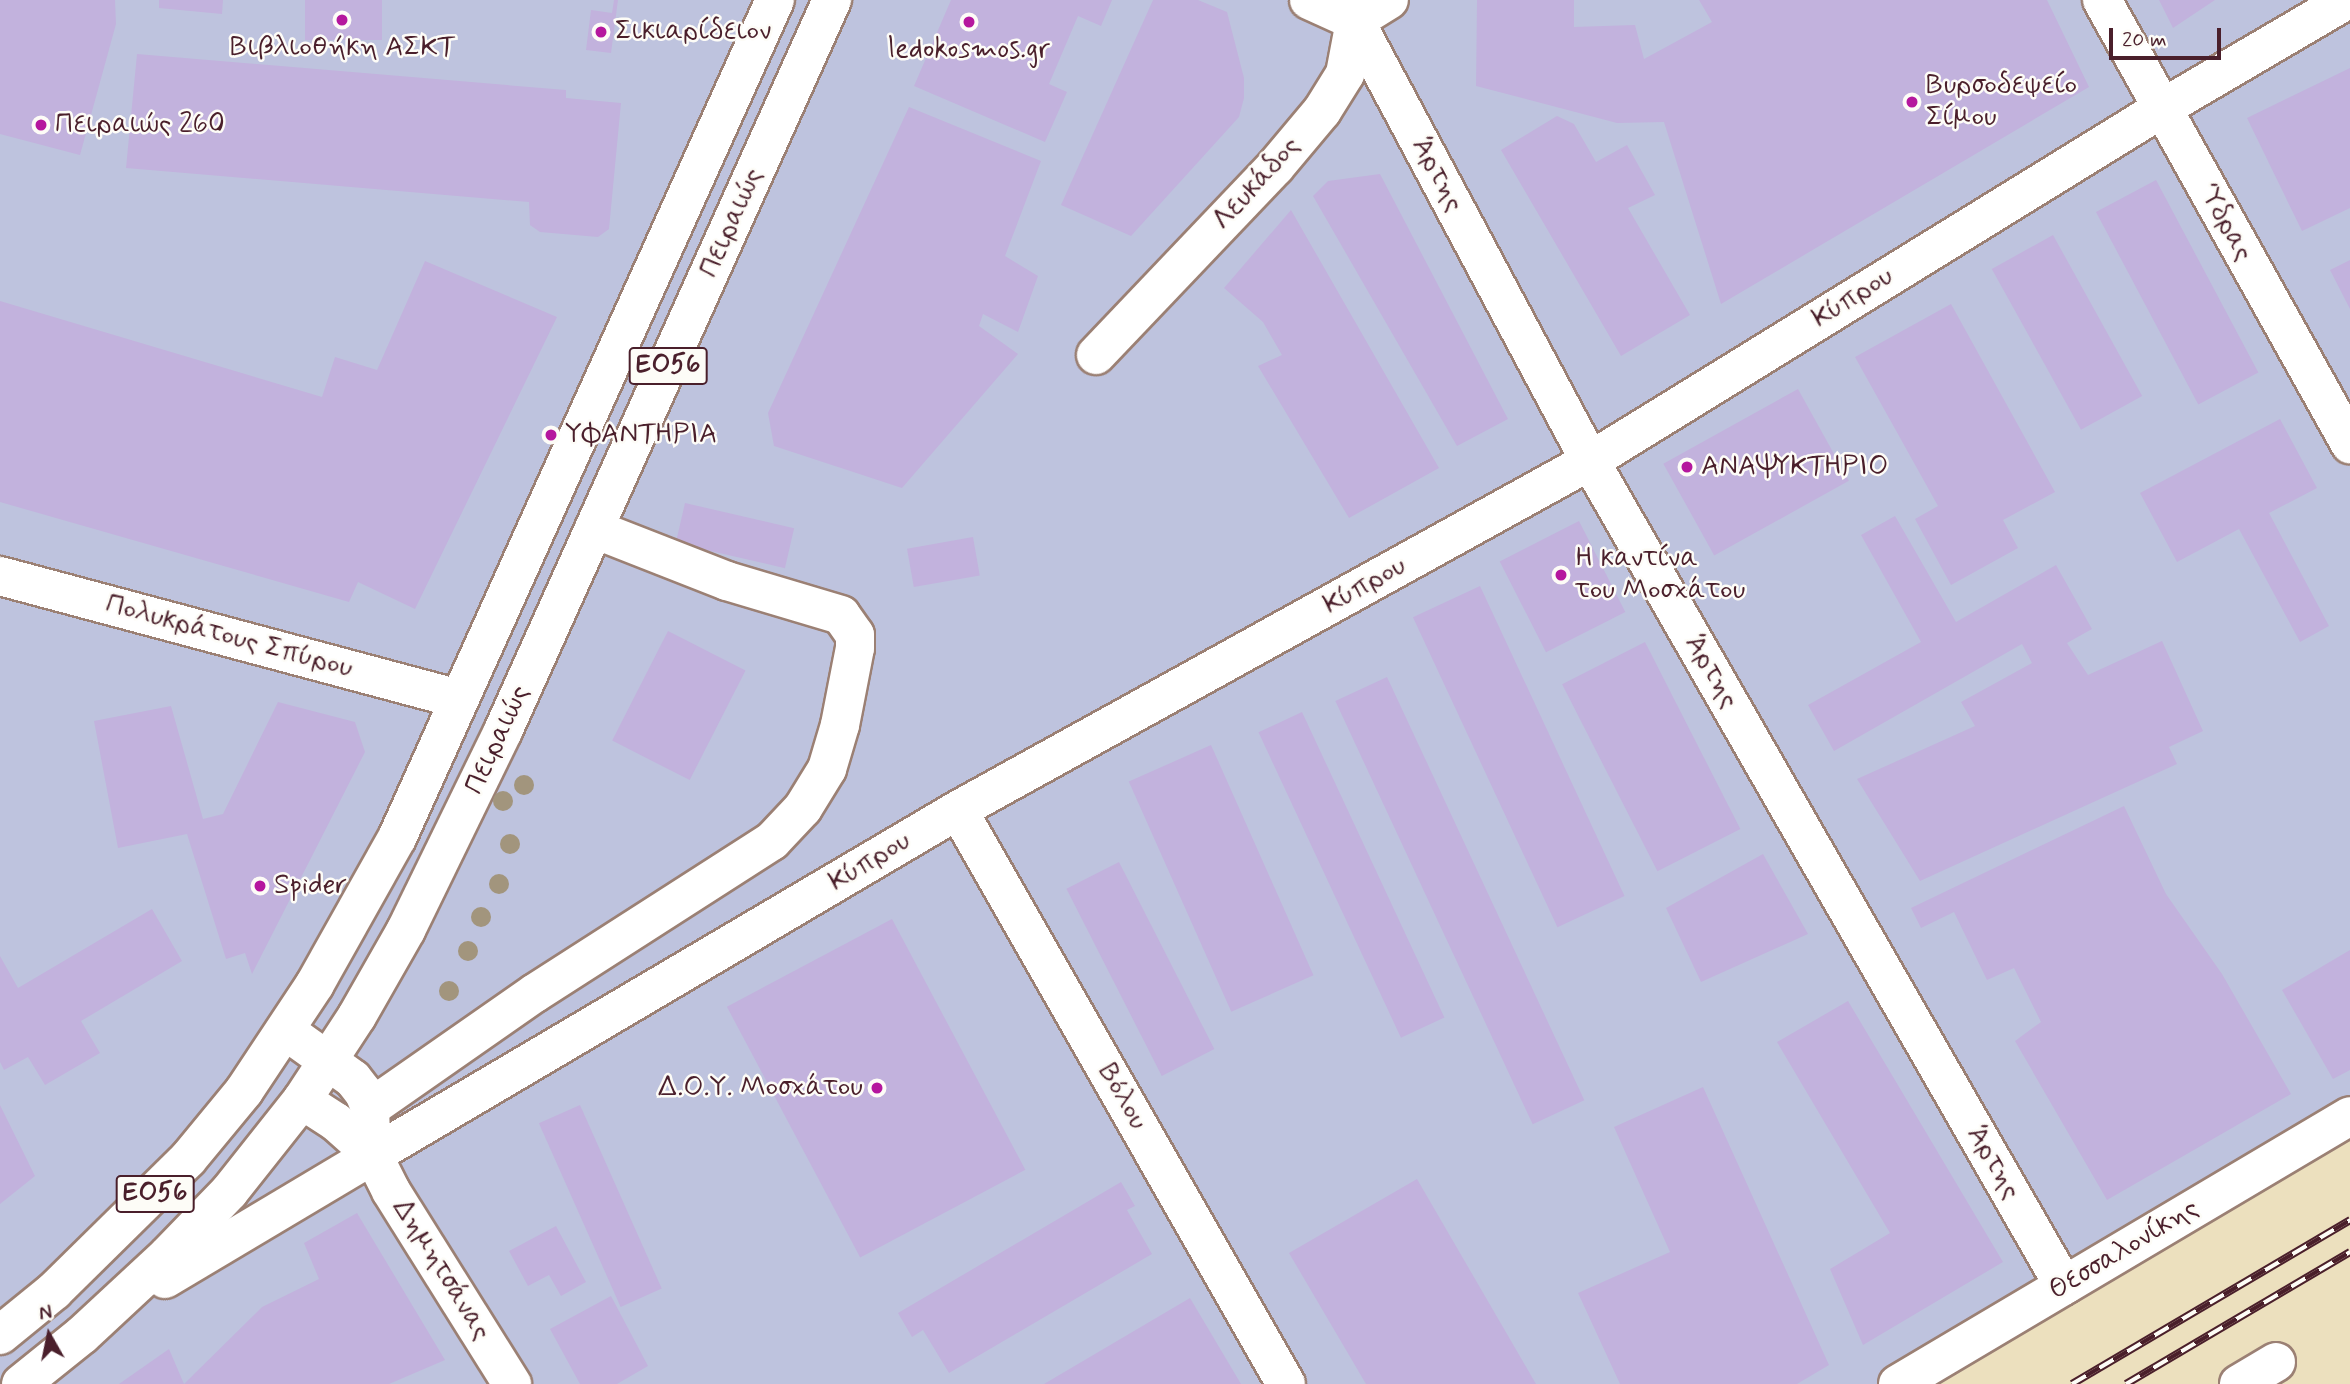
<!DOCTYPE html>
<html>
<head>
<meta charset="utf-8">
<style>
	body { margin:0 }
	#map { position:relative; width:2350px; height:1384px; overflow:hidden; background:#ece0be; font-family:Mynerve,sans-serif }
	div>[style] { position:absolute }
	.industrial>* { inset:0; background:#bec3de }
	.building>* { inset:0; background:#c2b2dd; transform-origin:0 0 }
	.roads { filter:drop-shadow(2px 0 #9b8074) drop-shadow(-2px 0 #9b8074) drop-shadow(0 2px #9b8074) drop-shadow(0 -2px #9b8074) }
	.minor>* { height:38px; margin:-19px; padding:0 19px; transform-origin:19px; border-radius:19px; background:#fff }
	.major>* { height:38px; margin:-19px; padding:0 19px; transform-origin:19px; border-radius:19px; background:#fff }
	.rail>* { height:8px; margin-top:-4px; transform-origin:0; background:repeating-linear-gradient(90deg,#fdfcf7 0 16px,#4a1f2b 0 32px); box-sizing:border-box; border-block:2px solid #4a1f2b }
	.trees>* { width:20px; height:20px; margin:-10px; border-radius:50%; background:#a2957d }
	.dots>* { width:19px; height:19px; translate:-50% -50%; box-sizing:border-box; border:4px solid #fdfcf7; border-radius:50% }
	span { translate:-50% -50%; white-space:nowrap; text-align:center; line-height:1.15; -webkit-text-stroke:5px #fdfcf7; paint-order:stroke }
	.shield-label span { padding:2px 5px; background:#fdfcf7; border:2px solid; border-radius:5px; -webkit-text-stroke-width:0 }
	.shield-label { font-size:26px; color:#4a1f2b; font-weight:700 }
	.poi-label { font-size:28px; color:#4a1f2b }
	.left { translate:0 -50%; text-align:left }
	.right { translate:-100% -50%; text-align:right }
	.street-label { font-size:28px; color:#4a1f2b }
	.north { position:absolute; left:14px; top:1300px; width:70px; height:70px; -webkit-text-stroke:5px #fdfcf7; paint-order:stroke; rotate:351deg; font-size:19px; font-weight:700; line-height:28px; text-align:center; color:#4a1f2b }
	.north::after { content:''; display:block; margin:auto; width:24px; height:32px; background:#4a1f2b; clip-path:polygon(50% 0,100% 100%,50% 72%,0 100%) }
	.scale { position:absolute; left:2109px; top:28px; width:112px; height:32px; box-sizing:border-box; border:4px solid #4a1f2b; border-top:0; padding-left:9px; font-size:21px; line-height:24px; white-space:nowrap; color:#4a1f2b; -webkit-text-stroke:5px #fdfcf7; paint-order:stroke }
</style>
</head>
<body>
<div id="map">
	<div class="industrial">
		<i style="clip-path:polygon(0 0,2350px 0,2350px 1125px,1907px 1384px,0 1384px)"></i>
	</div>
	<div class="building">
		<i style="clip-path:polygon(0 0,115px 0,116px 24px,80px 155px,0 134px)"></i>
		<i style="clip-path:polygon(159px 0,223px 0,222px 14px,159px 8px)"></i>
		<i style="left:305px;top:0;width:77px;height:40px"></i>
		<i style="clip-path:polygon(614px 0,618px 0,611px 53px,586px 50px,591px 10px,612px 13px)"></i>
		<i style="clip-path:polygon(951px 0,1112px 0,1101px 26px,1078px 16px,1049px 84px,1067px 92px,1045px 142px,914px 86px)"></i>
		<i style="clip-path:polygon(1153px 0,1198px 0,1227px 12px,1244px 78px,1244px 98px,1239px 117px,1131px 236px,1061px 205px)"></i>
		<i style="clip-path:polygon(1477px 0,1574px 0,1574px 27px,1635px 25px,1644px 59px,1712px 22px,1699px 0,2047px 0,2089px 87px,1721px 304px,1664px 122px,1617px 123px,1476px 86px)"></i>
		<i style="clip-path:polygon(2159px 0,2215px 0,2173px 28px)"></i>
		<i style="clip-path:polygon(137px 54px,566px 90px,566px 98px,621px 103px,609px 229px,598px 237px,540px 232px,530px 225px,529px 202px,126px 168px)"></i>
		<i style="clip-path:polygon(2350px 68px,2350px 208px,2302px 231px,2247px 118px)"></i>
		<i style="clip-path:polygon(909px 107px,1041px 161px,1005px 256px,1038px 276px,1018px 332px,983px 314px,979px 326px,1018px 354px,902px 488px,774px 446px,768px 413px)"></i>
		<i style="clip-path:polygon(1557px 116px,1574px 124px,1596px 162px,1627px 145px,1655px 195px,1628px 208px,1690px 315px,1621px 356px,1501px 150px)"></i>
		<i style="clip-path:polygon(1380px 174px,1508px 419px,1457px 446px,1313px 196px,1328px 181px)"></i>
		<i style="left:2156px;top:180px;width:218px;height:68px;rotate:62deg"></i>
		<i style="clip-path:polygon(1291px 210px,1439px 468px,1349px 518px,1258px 366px,1282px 355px,1263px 322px,1224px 288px)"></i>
		<i style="left:2053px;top:235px;width:184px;height:70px;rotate:61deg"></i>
		<i style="clip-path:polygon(2350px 260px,2350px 309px,2330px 270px)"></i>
		<i style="clip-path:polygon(425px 261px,557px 317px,415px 609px,358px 582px,349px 602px,0 502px,0 301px,322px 397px,335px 357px,377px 370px)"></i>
		<i style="clip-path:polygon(1951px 304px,2055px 492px,2003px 520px,2018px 548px,1951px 585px,1915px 519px,1938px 506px,1855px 357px)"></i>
		<i style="left:1798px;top:389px;width:105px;height:154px;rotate:61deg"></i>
		<i style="clip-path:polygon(2280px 419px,2317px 488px,2269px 513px,2329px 626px,2300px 642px,2239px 529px,2177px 562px,2140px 493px)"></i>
		<i style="left:685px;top:503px;width:112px;height:41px;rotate:13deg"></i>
		<i style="clip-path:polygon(1895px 516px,1956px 622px,2056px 565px,2092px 629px,2067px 643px,2088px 675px,2162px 641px,2203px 731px,2169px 747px,2177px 764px,1920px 881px,1857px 779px,1975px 726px,1961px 702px,2032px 663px,2022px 644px,1834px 751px,1808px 705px,1921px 642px,1861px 535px)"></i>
		<i style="left:1579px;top:521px;width:102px;height:89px;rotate:63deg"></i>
		<i style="left:973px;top:537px;width:39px;height:67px;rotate:80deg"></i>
		<i style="left:1480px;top:586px;width:342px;height:74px;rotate:65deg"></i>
		<i style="left:668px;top:631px;width:87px;height:123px;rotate:27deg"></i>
		<i style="left:1645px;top:642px;width:210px;height:93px;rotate:63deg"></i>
		<i style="left:1387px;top:677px;width:467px;height:57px;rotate:65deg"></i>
		<i style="clip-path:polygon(278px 702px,355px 722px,365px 752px,252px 974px,245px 953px,226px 959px,187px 834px,118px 848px,94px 721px,171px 706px,203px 819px,223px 814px)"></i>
		<i style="left:1302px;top:712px;width:337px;height:48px;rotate:65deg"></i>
		<i style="left:1211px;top:745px;width:252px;height:90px;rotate:66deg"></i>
		<i style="clip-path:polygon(2124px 806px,2166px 894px,2222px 974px,2291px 1094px,2107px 1200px,2015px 1041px,2041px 1022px,2014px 968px,1987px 980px,1954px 912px,1921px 928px,1911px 908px)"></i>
		<i style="clip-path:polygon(1763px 854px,1808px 934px,1701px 982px,1666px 908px)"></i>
		<i style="left:1119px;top:862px;width:210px;height:59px;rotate:63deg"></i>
		<i style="clip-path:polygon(152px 909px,182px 961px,81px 1021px,100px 1053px,45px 1085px,28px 1057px,4px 1070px,0 1062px,0 956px,18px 988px)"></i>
		<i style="left:892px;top:919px;width:284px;height:187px;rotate:62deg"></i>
		<i style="clip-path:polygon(2350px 950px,2350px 1070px,2333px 1079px,2282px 990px)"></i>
		<i style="clip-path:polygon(1848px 1001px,2003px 1262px,1863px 1345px,1830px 1269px,1890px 1233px,1777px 1042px)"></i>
		<i style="clip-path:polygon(1703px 1087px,1829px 1365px,1797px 1384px,1620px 1384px,1578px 1293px,1670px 1252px,1614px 1127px)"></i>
		<i style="clip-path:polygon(0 1105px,35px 1176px,0 1204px)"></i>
		<i style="left:580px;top:1105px;width:201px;height:45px;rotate:66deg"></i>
		<i style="clip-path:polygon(1417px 1179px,1536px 1384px,1366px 1384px,1289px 1253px)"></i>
		<i style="clip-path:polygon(1121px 1182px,1135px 1206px,1127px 1210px,1152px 1254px,949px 1373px,923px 1330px,912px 1337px,898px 1313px)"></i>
		<i style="clip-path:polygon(357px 1213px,445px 1360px,389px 1384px,184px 1384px,262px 1307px,319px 1279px,304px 1243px)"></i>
		<i style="clip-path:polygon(556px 1226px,586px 1282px,561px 1296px,549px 1275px,528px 1286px,509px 1251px)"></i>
		<i style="clip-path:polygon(611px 1296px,648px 1366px,617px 1384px,580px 1384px,550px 1329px)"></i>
		<i style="clip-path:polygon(1190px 1298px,1241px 1384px,1044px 1384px)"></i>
		<i style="clip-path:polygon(169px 1349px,184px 1384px,119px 1384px)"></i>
	</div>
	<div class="roads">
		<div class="minor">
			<i style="left:1309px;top:0;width:51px;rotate:24.5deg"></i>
			<i style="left:1355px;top:21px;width:499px;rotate:61.9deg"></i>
			<i style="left:1590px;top:461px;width:951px;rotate:60.12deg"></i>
			<i style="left:2102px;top:0;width:509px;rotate:60.81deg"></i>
			<i style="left:1096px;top:355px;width:260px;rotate:-46.4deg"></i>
			<i style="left:1275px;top:167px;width:73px;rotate:-50deg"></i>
			<i style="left:1322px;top:111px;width:44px;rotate:-58.1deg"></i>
			<i style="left:1345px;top:74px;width:54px;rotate:-79.3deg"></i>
			<i style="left:1355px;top:21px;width:40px;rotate:-32deg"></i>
			<i style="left:0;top:576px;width:475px;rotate:15deg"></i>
			<i style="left:958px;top:810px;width:661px;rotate:60.26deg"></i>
			<i style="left:286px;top:1031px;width:82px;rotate:35.6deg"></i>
			<i style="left:353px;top:1079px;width:18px;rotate:52deg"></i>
			<i style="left:364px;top:1093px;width:16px;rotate:68deg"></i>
			<i style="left:370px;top:1108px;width:24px;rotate:88deg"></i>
			<i style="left:302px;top:1100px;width:40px;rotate:32.9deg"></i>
			<i style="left:336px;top:1122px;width:50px;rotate:41.7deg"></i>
			<i style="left:373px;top:1155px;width:40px;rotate:63.4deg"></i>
			<i style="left:391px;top:1191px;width:228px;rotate:57.9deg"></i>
			<i style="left:370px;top:1108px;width:201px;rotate:-34.9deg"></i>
			<i style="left:535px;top:993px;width:282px;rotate:-32.7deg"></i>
			<i style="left:772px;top:841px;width:45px;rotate:-46.8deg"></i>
			<i style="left:803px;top:808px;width:46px;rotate:-58.4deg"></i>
			<i style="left:827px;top:769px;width:46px;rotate:-73.5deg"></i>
			<i style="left:840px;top:725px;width:78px;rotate:-79deg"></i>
			<i style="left:855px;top:648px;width:13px;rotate:-90deg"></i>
			<i style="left:855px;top:635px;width:24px;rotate:-125deg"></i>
			<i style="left:841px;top:615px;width:119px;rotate:-163.4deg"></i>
			<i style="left:727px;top:581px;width:143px;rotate:-158.6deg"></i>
			<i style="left:373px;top:1155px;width:679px;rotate:-30.53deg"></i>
			<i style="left:958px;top:810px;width:722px;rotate:-28.91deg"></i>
			<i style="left:1590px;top:461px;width:671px;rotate:-31.65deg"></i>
			<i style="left:2161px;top:109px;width:216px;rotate:-30.4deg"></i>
			<i style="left:1898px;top:1384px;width:525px;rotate:-30.66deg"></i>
			<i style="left:2239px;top:1384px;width:43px;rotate:-30.7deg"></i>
		</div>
		<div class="major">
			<i style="left:165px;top:1279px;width:242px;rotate:-30.8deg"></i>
			<i style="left:0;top:1335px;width:70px;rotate:-39.2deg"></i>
			<i style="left:54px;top:1291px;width:188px;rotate:-44.6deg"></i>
			<i style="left:188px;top:1159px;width:88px;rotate:-50.5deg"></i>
			<i style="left:244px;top:1091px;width:128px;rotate:-56.4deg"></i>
			<i style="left:315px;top:984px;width:167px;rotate:-60.7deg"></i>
			<i style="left:397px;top:838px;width:919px;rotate:-65.72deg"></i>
			<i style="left:21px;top:1384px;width:78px;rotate:-38.8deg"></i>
			<i style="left:82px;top:1335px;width:117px;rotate:-42.9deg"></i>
			<i style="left:168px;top:1255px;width:88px;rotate:-45.9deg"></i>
			<i style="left:229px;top:1192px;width:117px;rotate:-51.6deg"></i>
			<i style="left:302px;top:1100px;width:100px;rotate:-56.8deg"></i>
			<i style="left:357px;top:1016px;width:99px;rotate:-60.3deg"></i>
			<i style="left:406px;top:930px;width:221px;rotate:-64deg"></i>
			<i style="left:503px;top:731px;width:802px;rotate:-65.77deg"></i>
		</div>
	</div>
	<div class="rail">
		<i style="left:2072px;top:1384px;width:323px;rotate:-30.5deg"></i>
		<i style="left:2126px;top:1384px;width:260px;rotate:-30.5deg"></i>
	</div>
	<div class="trees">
		<i style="left:524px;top:785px"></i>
		<i style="left:503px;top:801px"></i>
		<i style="left:510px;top:844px"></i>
		<i style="left:499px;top:884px"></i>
		<i style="left:481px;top:917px"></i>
		<i style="left:468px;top:951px"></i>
		<i style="left:449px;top:991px"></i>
	</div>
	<div class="dots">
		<i style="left:342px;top:20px;background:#b5179e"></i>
		<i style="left:969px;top:22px;background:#b5179e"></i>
		<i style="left:601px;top:32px;background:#b5179e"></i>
		<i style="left:1912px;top:102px;background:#b5179e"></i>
		<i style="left:41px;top:125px;background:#b5179e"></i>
		<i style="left:551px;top:435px;background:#b5179e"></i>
		<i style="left:1687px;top:467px;background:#b5179e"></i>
		<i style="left:1561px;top:575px;background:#b5179e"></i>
		<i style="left:260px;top:886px;background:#b5179e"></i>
		<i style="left:877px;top:1088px;background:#b5179e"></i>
	</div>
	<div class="shield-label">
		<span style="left:668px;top:366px">ΕΟ56</span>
		<span style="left:155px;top:1194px">ΕΟ56</span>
	</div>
	<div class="poi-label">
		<span class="left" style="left:615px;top:32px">Σικιαρίδειον</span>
		<span style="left:342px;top:48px">Βιβλιοθήκη ΑΣΚΤ</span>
		<span style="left:969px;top:50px">ledokosmos.gr</span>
		<span class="left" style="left:1926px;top:102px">Βυρσοδεψείο<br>Σίμου</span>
		<span class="left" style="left:55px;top:125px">Πειραιώς 260</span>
		<span class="left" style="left:565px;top:435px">ΥΦΑΝΤΗΡΙΑ</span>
		<span class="left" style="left:1701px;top:467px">ΑΝΑΨΥΚΤΗΡΙΟ</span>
		<span class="left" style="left:1575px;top:575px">Η καντίνα<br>του Μοσχάτου</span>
		<span class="left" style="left:274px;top:886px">Spider</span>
		<span class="right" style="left:863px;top:1088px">Δ.Ο.Υ. Μοσχάτου</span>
	</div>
	<div class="street-label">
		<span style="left:1437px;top:175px;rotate:62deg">Άρτης</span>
		<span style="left:1257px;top:184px;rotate:-48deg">Λευκάδος</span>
		<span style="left:732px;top:223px;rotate:-66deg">Πειραιώς</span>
		<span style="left:2225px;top:223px;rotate:61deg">Ύδρας</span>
		<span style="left:1853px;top:298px;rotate:-32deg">Κύπρου</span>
		<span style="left:1365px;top:586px;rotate:-29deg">Κύπρου</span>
		<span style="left:229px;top:637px;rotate:15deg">Πολυκράτους Σπύρου</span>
		<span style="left:1711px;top:672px;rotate:60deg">Άρτης</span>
		<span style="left:498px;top:740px;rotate:-65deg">Πειραιώς</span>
		<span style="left:870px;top:862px;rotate:-31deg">Κύπρου</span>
		<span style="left:1122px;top:1097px;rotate:60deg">Βόλου</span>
		<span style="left:1993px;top:1163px;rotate:60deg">Άρτης</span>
		<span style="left:2124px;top:1250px;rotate:-31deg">Θεσσαλονίκης</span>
		<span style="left:441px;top:1270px;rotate:58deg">Δημητσάνας</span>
	</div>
	<div class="north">N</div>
	<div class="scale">20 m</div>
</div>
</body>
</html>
